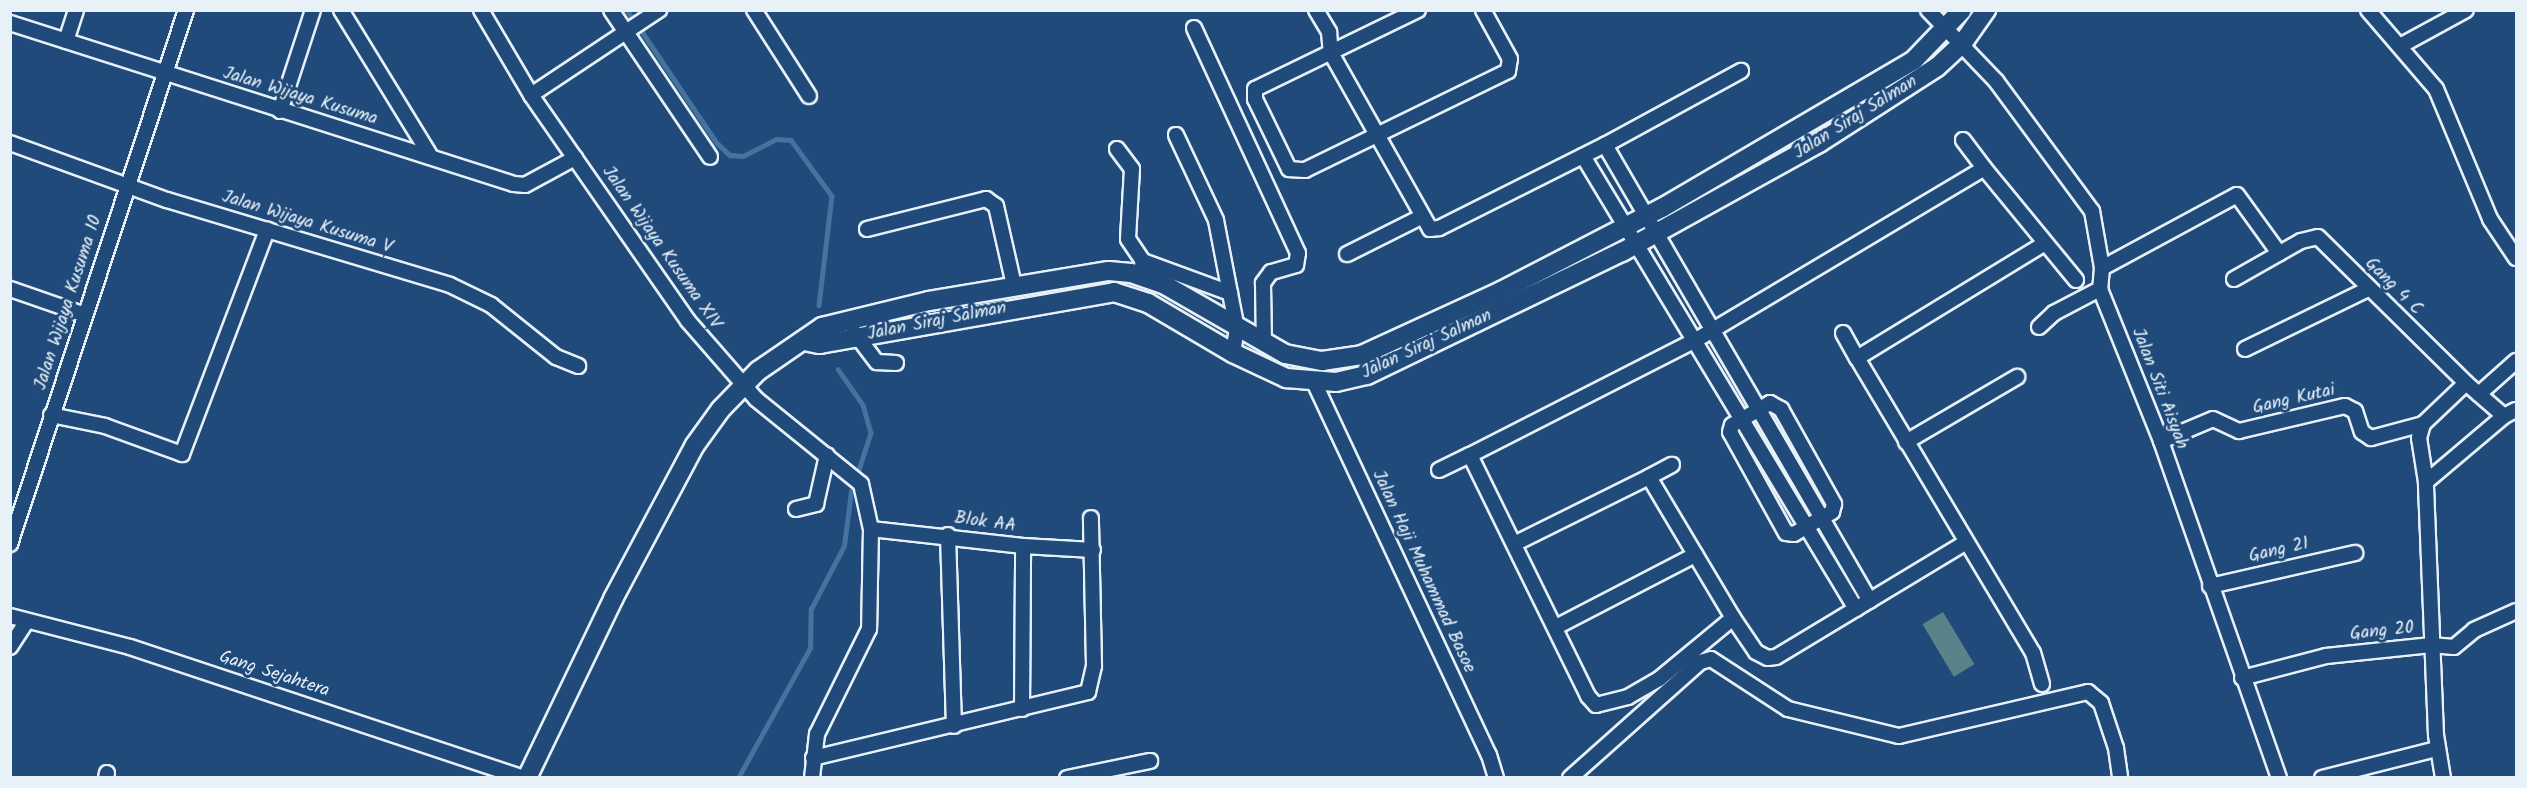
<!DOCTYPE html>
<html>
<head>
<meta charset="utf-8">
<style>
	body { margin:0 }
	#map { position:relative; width:2527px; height:788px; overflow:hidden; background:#1f4a7a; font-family:Kalam,sans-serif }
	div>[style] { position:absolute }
	.green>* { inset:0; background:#598289; transform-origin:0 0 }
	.stream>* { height:4.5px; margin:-2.25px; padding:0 2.25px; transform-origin:2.25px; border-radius:2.25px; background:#4473a0 }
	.roads { filter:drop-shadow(2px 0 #e8f1f8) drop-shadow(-2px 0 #e8f1f8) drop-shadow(0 2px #e8f1f8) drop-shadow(0 -2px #e8f1f8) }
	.minor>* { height:14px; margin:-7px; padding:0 7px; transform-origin:7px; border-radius:7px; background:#1f4a7a }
	.tertiary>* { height:18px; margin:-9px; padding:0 9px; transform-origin:9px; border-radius:9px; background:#1f4a7a }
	span { translate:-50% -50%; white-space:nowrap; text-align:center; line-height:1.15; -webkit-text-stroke:6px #1f4a7a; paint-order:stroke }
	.street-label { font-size:18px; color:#e8f1f8 }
	.frame { position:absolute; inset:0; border:12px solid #e8f1f8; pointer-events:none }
</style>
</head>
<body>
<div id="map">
	<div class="green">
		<i style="left:1943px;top:612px;width:61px;height:24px;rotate:59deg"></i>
	</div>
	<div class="stream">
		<i style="left:627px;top:10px;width:11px;rotate:56deg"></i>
		<i style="left:641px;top:30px;width:136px;rotate:56.1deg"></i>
		<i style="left:717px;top:143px;width:18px;rotate:43deg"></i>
		<i style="left:730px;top:155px;width:13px;rotate:4deg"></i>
		<i style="left:743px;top:156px;width:37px;rotate:-27deg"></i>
		<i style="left:776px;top:139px;width:15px;rotate:4deg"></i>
		<i style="left:791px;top:140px;width:69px;rotate:53.8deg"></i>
		<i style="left:832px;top:196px;width:110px;rotate:96.8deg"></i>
		<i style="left:838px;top:369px;width:44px;rotate:55.2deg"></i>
		<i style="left:863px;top:405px;width:29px;rotate:74deg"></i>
		<i style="left:871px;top:433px;width:39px;rotate:108deg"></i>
		<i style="left:738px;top:778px;width:149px;rotate:-61deg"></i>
		<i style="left:810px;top:648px;width:39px;rotate:-89deg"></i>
		<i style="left:811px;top:609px;width:71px;rotate:-62.4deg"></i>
		<i style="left:844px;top:546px;width:55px;rotate:-82.7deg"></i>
	</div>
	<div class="roads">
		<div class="minor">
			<i style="left:341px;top:10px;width:172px;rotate:58.5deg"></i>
			<i style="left:481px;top:10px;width:99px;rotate:59.5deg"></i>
			<i style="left:531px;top:95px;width:275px;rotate:55.2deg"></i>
			<i style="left:688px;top:321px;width:103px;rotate:48.9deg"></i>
			<i style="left:756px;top:399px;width:135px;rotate:39deg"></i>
			<i style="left:861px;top:484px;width:46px;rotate:77.5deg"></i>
			<i style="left:871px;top:529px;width:100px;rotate:91.1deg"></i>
			<i style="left:869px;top:629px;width:117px;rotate:116.3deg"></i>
			<i style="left:817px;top:734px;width:44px;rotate:96.5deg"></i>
			<i style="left:611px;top:10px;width:177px;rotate:56deg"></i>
			<i style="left:754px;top:10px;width:102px;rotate:57.4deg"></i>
			<i style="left:1316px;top:10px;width:26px;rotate:59deg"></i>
			<i style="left:1329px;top:32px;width:21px;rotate:85deg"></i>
			<i style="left:1331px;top:53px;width:202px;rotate:60.6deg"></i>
			<i style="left:1430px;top:229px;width:9px;rotate:-6deg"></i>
			<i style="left:1439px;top:228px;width:186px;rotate:-26.6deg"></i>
			<i style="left:1605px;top:145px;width:155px;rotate:-28.6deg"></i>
			<i style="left:1418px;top:10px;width:181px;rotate:154.1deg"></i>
			<i style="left:1255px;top:89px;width:10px;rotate:90deg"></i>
			<i style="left:1255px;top:99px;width:78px;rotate:64.1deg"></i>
			<i style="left:1289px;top:169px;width:16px;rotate:4deg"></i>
			<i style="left:1305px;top:170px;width:226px;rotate:-26deg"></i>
			<i style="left:1508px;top:71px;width:12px;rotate:-81deg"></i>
			<i style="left:1510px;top:59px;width:56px;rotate:-118.9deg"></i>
			<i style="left:1928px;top:10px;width:98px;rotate:46.2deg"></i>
			<i style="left:1996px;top:81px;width:162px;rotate:53.6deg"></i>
			<i style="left:2092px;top:211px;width:58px;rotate:80deg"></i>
			<i style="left:2102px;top:268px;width:21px;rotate:95deg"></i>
			<i style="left:2100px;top:289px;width:164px;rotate:68.1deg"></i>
			<i style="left:2161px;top:441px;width:357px;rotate:70.7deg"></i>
			<i style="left:2368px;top:10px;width:104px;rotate:49.3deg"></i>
			<i style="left:2436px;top:89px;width:141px;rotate:67.4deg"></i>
			<i style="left:2490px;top:219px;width:47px;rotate:56.3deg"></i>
			<i style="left:10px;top:23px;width:529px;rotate:17.72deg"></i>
			<i style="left:514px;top:184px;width:11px;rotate:5deg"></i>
			<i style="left:525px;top:185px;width:57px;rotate:-28.4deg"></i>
			<i style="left:1194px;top:28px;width:248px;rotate:65.2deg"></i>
			<i style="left:1298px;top:253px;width:12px;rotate:99deg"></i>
			<i style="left:1296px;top:265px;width:26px;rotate:164deg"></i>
			<i style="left:1271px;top:272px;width:14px;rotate:126deg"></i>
			<i style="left:1263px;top:283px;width:61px;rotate:89.1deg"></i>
			<i style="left:66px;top:41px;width:33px;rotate:-72deg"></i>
			<i style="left:2400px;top:46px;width:75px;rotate:-28.6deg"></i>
			<i style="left:531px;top:95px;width:154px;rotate:-33.6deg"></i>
			<i style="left:280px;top:111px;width:106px;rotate:-71.9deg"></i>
			<i style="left:1963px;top:140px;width:35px;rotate:53deg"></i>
			<i style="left:10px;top:143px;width:167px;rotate:20deg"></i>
			<i style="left:167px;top:200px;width:295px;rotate:16.7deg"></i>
			<i style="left:450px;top:285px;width:46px;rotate:26deg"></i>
			<i style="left:491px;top:305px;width:83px;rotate:38.7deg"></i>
			<i style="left:556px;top:357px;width:24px;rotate:22deg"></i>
			<i style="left:1605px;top:145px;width:527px;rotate:59.84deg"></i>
			<i style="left:1117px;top:149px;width:25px;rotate:53deg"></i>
			<i style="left:1132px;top:169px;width:70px;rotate:93.3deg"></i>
			<i style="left:1128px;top:239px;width:27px;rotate:56deg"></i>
			<i style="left:1583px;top:156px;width:529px;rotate:58.92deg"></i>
			<i style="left:867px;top:229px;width:123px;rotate:-14.1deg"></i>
			<i style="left:986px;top:199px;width:12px;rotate:35deg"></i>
			<i style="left:996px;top:206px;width:81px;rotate:77.2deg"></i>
			<i style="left:1347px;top:254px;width:83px;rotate:-26.6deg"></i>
			<i style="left:2102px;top:268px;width:153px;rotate:-28.4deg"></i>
			<i style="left:2237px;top:195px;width:72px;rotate:54.1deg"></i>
			<i style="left:1140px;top:276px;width:15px;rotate:-79deg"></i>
			<i style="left:1143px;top:261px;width:93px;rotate:20.2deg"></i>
			<i style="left:1230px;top:293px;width:74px;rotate:-100.9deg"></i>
			<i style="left:1216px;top:220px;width:94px;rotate:-115.2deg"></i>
			<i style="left:2234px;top:279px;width:77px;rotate:-29.6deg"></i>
			<i style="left:2301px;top:241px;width:17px;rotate:-13deg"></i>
			<i style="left:2318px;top:237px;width:208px;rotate:44.6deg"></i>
			<i style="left:2466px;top:383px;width:50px;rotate:41deg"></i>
			<i style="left:2504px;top:416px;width:13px;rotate:-27deg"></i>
			<i style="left:10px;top:289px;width:79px;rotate:19.1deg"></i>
			<i style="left:1230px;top:293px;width:36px;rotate:79deg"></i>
			<i style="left:1237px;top:328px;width:25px;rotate:99deg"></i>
			<i style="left:2039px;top:327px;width:21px;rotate:-43deg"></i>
			<i style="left:2054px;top:313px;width:52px;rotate:-27.6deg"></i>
			<i style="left:854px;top:332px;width:38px;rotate:53deg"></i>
			<i style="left:877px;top:362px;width:19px;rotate:3deg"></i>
			<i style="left:1843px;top:333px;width:29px;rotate:61deg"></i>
			<i style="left:2245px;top:349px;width:137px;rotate:-26deg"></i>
			<i style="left:1314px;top:382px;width:412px;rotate:64.9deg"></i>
			<i style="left:1489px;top:755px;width:24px;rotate:73deg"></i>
			<i style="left:2479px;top:394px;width:50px;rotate:-41.7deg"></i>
			<i style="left:1770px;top:403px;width:13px;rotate:29deg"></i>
			<i style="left:1781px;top:409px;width:109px;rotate:60.8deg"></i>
			<i style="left:1834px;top:504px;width:8px;rotate:104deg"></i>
			<i style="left:1832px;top:512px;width:44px;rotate:149.9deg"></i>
			<i style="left:1794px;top:534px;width:8px;rotate:-173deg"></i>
			<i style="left:1786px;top:533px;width:115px;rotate:-119deg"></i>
			<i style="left:1730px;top:432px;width:7px;rotate:-74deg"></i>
			<i style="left:1732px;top:425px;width:44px;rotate:-30.1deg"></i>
			<i style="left:51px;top:415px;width:55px;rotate:11.5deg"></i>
			<i style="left:105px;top:426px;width:82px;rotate:20deg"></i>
			<i style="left:182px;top:454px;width:240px;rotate:-69.2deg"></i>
			<i style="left:2161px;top:441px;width:56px;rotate:-22.9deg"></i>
			<i style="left:2213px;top:419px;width:29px;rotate:25deg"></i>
			<i style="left:2239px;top:431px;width:109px;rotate:-13.3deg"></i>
			<i style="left:2345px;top:406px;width:11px;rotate:27deg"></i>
			<i style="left:2355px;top:411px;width:22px;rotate:72deg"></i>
			<i style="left:2362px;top:432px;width:11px;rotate:34deg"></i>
			<i style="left:2371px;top:438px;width:54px;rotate:-15.1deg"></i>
			<i style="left:1906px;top:442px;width:129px;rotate:-30.4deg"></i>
			<i style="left:1439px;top:470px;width:34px;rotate:-26deg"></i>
			<i style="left:1649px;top:477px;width:26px;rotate:-28deg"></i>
			<i style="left:2426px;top:482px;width:102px;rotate:-40.2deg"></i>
			<i style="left:796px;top:509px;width:21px;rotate:-14deg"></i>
			<i style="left:816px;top:504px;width:50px;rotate:-77.3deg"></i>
			<i style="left:871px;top:529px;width:153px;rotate:6.4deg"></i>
			<i style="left:1023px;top:546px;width:70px;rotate:3.3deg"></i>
			<i style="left:948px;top:535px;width:191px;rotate:88.2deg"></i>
			<i style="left:1516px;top:543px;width:148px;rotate:-26.4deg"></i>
			<i style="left:1649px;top:477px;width:164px;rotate:59.2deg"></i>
			<i style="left:1733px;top:618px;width:41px;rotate:55.9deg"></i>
			<i style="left:1756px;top:652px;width:13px;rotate:27deg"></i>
			<i style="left:1768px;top:658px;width:8px;rotate:-7deg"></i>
			<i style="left:1776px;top:657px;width:221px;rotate:-31.1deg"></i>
			<i style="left:10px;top:544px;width:562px;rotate:-71.76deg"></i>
			<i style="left:2210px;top:586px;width:149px;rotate:-12.8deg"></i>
			<i style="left:10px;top:616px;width:124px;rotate:14.5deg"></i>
			<i style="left:130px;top:647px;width:415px;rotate:18.4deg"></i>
			<i style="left:1733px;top:618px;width:96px;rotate:140.5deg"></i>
			<i style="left:1659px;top:679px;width:36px;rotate:150deg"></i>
			<i style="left:1628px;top:697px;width:33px;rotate:166deg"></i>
			<i style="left:1596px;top:705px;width:12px;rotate:-132deg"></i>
			<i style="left:1588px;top:696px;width:268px;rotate:-116.1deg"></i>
			<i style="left:1470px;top:455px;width:254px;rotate:-27deg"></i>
			<i style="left:1696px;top:340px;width:335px;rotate:-30.8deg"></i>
			<i style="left:1984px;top:168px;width:145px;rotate:50.6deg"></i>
			<i style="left:1556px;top:627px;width:157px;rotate:-27.4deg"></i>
			<i style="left:10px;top:647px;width:31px;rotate:-57deg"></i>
			<i style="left:2242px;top:678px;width:87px;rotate:-14.7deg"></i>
			<i style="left:2326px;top:656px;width:106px;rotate:-6deg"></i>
			<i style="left:2431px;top:645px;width:23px;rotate:5deg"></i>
			<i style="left:2454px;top:647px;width:26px;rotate:-40deg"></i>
			<i style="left:2474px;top:630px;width:46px;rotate:-24.3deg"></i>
			<i style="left:2042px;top:684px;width:32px;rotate:-106deg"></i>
			<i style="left:2033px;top:653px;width:344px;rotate:-120.8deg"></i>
			<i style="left:1857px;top:358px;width:219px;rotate:-31.4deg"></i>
			<i style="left:1022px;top:709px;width:163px;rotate:-89.6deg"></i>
			<i style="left:813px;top:758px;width:283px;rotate:-13.5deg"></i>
			<i style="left:1088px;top:692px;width:27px;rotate:-77deg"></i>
			<i style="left:1094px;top:666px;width:148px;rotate:-91.2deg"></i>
			<i style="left:106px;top:778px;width:5px;rotate:-79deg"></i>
			<i style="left:1067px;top:778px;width:85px;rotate:-11.6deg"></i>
			<i style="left:1570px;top:778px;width:174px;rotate:-41.7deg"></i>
			<i style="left:1700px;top:662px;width:11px;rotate:-15deg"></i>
			<i style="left:1711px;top:659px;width:92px;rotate:33deg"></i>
			<i style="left:1788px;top:709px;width:114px;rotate:13.7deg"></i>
			<i style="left:1899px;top:736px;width:194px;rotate:-13.1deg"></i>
			<i style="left:2088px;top:692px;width:17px;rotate:40deg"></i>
			<i style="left:2101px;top:703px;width:47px;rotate:71.6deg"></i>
			<i style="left:2116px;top:748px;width:30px;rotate:82deg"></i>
			<i style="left:2322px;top:778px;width:119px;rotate:-14.2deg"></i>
			<i style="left:2443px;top:778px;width:44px;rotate:-99.2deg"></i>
			<i style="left:2436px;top:735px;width:253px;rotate:-92.3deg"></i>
			<i style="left:2426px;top:482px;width:45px;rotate:-99deg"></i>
			<i style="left:2419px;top:438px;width:15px;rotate:-74deg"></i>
			<i style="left:2423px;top:424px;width:59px;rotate:-43.6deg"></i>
		</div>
		<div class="tertiary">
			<i style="left:804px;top:341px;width:16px;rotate:11deg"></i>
			<i style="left:820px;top:344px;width:299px;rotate:-10deg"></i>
			<i style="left:1114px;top:292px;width:36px;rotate:18deg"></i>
			<i style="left:1148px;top:303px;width:99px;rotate:30.5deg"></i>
			<i style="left:1233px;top:353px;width:59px;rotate:25.3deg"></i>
			<i style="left:1286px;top:378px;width:50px;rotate:4.6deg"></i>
			<i style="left:1336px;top:382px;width:32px;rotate:-13deg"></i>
			<i style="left:1367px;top:375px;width:283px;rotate:-25.8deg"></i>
			<i style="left:1622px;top:252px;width:225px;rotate:-29deg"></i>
			<i style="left:1819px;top:143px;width:140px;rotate:-32.8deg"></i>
			<i style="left:1937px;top:67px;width:34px;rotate:-43deg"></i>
			<i style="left:1962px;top:44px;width:42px;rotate:-54.8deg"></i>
			<i style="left:527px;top:778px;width:199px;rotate:-64.3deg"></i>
			<i style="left:613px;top:599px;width:174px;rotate:-62deg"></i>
			<i style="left:695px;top:445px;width:44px;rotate:-54.2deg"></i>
			<i style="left:721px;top:409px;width:53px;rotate:-45.8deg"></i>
			<i style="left:758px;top:371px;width:78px;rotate:-34.5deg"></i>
			<i style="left:822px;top:327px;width:110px;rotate:-13.7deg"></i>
			<i style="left:929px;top:301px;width:182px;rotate:-9.5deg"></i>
			<i style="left:1109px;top:271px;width:22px;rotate:5deg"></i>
			<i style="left:1131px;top:273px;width:36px;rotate:19deg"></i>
			<i style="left:1165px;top:285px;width:138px;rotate:29.9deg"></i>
			<i style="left:1285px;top:354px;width:38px;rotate:11deg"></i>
			<i style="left:1322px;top:361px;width:40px;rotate:-8.5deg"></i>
			<i style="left:1362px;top:355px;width:153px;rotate:-24.7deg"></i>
			<i style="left:1501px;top:291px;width:181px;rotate:-27.3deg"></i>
			<i style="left:1662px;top:208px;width:292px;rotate:-30.4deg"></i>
			<i style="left:1914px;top:60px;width:69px;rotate:-46.2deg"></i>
		</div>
	</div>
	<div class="street-label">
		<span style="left:300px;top:97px;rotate:17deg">Jalan Wijaya Kusuma</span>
		<span style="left:1856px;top:118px;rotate:-32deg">Jalan Siraj Salman</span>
		<span style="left:307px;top:223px;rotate:17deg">Jalan Wijaya Kusuma V</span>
		<span style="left:661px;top:248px;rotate:55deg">Jalan Wijaya Kusuma XIV</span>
		<span style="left:2393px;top:287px;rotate:45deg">Gang 4 C</span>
		<span style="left:69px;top:303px;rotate:-72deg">Jalan Wijaya Kusuma 10</span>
		<span style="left:937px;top:322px;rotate:-11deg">Jalan Siraj Salman</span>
		<span style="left:1427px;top:345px;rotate:-25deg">Jalan Siraj Salman</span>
		<span style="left:2159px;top:389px;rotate:69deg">Jalan Siti Aisyah</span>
		<span style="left:2294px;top:400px;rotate:-13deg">Gang Kutai</span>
		<span style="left:985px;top:523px;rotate:8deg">Blok AA</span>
		<span style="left:2279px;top:551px;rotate:-13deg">Gang 21</span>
		<span style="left:1423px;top:572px;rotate:65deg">Jalan Haji Muhammad Basoe</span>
		<span style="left:2382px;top:632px;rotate:-6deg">Gang 20</span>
		<span style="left:274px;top:675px;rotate:18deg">Gang Sejahtera</span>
	</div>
	<div class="frame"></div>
</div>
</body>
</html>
